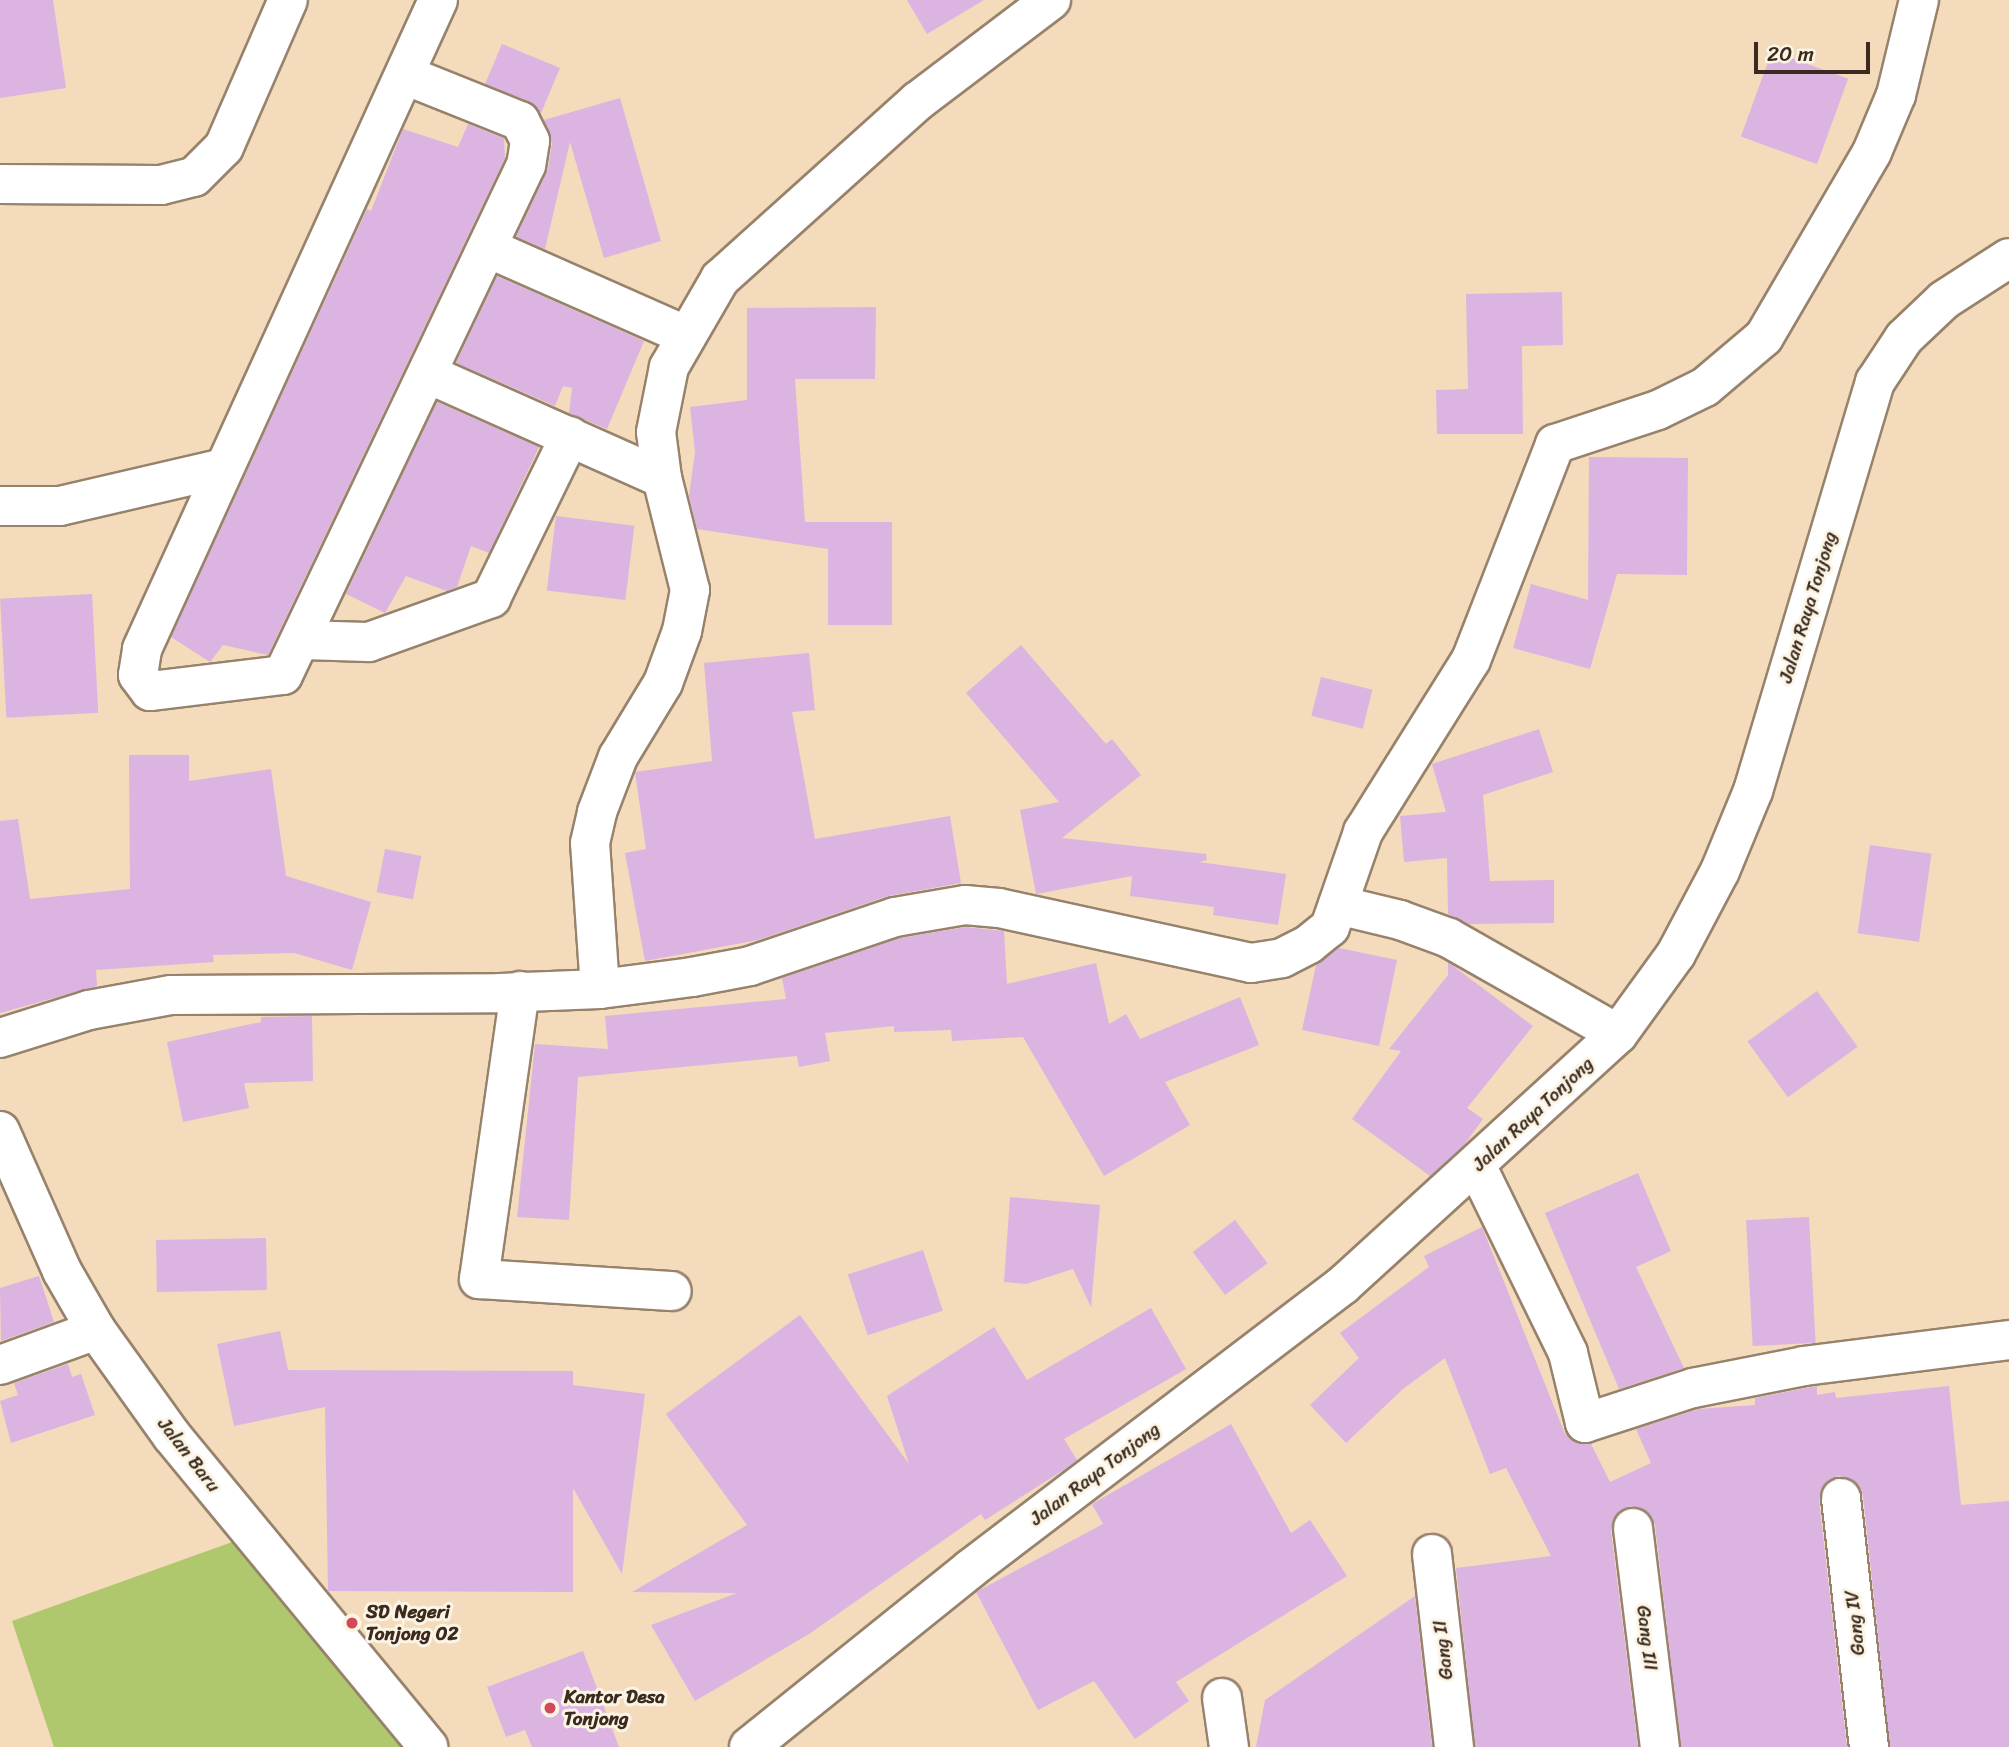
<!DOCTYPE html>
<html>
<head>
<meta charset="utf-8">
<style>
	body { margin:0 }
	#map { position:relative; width:2009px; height:1747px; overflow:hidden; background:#f3dbbb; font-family:Sriracha,sans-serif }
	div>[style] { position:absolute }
	.green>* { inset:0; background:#b0c86d }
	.building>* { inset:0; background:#dbb4e2; transform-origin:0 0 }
	.roads { filter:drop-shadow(2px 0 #97826c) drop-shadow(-2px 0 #97826c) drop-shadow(0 2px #97826c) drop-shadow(0 -2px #97826c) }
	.minor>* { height:38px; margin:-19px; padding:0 19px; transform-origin:19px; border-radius:19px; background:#fff }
	.secondary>* { height:38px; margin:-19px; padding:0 19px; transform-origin:19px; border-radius:19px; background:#fff }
	.dots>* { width:19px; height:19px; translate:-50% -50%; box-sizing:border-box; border:4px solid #fcf5e5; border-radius:50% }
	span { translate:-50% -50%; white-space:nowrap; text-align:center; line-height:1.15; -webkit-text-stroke:6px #fcf5e5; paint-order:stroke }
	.street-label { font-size:19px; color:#3b2a1e }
	.poi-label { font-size:19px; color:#3b2a1e; font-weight:700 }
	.left { translate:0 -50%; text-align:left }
	.scale { position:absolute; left:1754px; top:42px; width:116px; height:32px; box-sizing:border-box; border:4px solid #3b2a1e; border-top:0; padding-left:9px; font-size:21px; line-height:24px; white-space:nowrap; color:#3b2a1e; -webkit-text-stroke:5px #fcf5e5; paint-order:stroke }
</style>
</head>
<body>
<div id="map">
	<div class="green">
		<i style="clip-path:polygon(235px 1541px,411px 1747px,54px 1747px,12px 1621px)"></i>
	</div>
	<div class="building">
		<i style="clip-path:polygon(0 0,53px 0,66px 88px,0 98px)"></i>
		<i style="clip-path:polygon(907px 0,984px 0,927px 34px)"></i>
		<i style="clip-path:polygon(502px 44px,560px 68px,541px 113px,528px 101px,485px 84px)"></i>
		<i style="left:1772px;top:51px;width:81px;height:91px;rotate:20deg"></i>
		<i style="clip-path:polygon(620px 98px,661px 241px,604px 258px,570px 142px,545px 249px,516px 237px,548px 169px,552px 144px,544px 120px)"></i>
		<i style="clip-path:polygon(468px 124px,504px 138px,505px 158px,268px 655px,223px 645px,210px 662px,171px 637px,367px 209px,371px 211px,403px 129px,458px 147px)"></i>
		<i style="clip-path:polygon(497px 276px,644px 341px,607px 429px,569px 413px,572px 388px,563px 386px,555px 406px,456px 363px)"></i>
		<i style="clip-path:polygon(1562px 292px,1563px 345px,1522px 346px,1523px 434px,1437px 434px,1436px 390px,1468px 389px,1466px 294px)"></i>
		<i style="clip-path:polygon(876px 307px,875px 379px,795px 379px,805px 522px,892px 522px,892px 625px,828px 625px,828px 549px,697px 529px,689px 496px,695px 452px,690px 407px,747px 400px,747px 308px)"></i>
		<i style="clip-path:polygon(437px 402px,539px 447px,489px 553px,471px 546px,457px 587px,447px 591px,406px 576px,385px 613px,346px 594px)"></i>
		<i style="clip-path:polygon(1589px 457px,1688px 458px,1687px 575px,1617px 574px,1590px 669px,1513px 648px,1531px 584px,1588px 600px)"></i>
		<i style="left:556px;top:516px;width:79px;height:75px;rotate:7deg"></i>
		<i style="left:92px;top:594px;width:119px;height:92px;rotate:87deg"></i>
		<i style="clip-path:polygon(1021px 645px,1106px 744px,1112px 739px,1141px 775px,1062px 838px,1206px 854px,1207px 860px,1199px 862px,1286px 874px,1278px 925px,1213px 915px,1214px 907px,1130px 896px,1132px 876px,1036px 894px,1020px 810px,1059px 802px,966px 693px)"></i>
		<i style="clip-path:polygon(809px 653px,815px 710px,792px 712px,815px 839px,950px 816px,961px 883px,888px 896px,758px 940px,645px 961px,625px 853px,646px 849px,635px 772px,712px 761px,704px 663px)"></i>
		<i style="left:1321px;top:677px;width:53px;height:40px;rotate:14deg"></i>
		<i style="clip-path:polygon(1539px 729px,1553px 772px,1483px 795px,1490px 881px,1554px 880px,1554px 923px,1468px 924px,1448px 914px,1447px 858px,1404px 862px,1400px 816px,1446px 812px,1432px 764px)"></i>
		<i style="clip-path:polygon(129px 755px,189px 755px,189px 781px,271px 769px,286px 876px,371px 902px,352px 970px,294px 953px,213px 955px,214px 962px,96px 970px,97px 986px,0 1013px,0 821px,18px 819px,30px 899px,130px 889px)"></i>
		<i style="left:1870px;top:845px;width:62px;height:89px;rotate:8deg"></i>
		<i style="left:385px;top:849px;width:37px;height:44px;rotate:11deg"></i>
		<i style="clip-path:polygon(966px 927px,1004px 931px,1007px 984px,1096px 963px,1109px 1024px,1126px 1014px,1140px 1039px,1240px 997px,1259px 1045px,1165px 1082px,1190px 1125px,1104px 1176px,1023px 1037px,952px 1041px,951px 1030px,894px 1032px,894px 1026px,825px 1033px,830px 1061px,799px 1067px,797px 1056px,578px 1077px,569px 1220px,517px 1217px,535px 1044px,608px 1049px,605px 1016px,786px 999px,782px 978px,900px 938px)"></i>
		<i style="clip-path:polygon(1339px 948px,1397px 960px,1379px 1046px,1302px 1030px,1316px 965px)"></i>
		<i style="clip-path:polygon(1448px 962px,1533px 1026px,1467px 1108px,1483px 1119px,1464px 1145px,1430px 1176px,1352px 1119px,1401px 1051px,1389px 1049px,1448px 975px)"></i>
		<i style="left:1817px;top:991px;width:69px;height:86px;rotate:54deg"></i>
		<i style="clip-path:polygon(312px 1016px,313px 1081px,244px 1083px,249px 1108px,183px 1122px,167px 1042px,261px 1022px,261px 1017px)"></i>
		<i style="clip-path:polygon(1638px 1173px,1671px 1251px,1636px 1267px,1684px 1368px,1619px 1389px,1545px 1213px)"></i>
		<i style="clip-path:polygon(1010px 1197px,1100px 1205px,1091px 1307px,1073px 1269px,1026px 1284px,1004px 1282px)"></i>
		<i style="left:1809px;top:1217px;width:126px;height:63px;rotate:87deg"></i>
		<i style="left:1235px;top:1220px;width:54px;height:53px;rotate:53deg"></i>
		<i style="clip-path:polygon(1482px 1227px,1565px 1434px,1579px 1444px,1591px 1444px,1610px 1482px,1651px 1463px,1636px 1429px,1699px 1409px,1755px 1405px,1755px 1398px,1817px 1386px,1817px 1395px,1835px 1392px,1836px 1398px,1949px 1386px,1961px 1505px,2009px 1501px,2009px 1747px,1890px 1747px,1863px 1496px,1858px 1485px,1839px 1476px,1828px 1481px,1819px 1500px,1847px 1747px,1681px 1747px,1655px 1525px,1650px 1514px,1631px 1506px,1619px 1511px,1611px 1531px,1638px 1747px,1475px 1747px,1456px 1568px,1551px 1556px,1506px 1468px,1490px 1474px,1445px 1358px,1403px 1389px,1346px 1443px,1310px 1405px,1359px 1358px,1340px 1333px,1429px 1267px,1424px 1256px)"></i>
		<i style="left:266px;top:1238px;width:52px;height:110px;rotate:89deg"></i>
		<i style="left:923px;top:1250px;width:64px;height:79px;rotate:72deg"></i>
		<i style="clip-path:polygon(39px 1276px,54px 1322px,1px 1341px,0 1288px)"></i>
		<i style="clip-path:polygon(1151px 1308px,1186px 1369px,1064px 1439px,1077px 1460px,1065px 1469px,985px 1520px,981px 1514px,809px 1634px,695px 1701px,651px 1625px,737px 1593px,632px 1592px,747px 1525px,666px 1414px,800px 1315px,909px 1464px,887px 1396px,994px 1327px,1027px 1380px)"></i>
		<i style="clip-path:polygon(280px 1331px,288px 1370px,573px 1371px,573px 1385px,645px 1394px,622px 1574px,573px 1488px,573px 1592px,328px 1591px,325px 1407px,234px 1426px,217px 1344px)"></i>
		<i style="clip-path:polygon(68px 1364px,72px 1377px,81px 1374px,95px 1415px,11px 1443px,0 1401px,18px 1395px,14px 1383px)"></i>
		<i style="clip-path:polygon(1231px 1424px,1291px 1533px,1310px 1520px,1347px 1576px,1176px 1682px,1189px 1701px,1135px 1739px,1094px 1681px,1038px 1710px,976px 1592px,1103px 1524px,1092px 1504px)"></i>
		<i style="clip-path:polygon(1415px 1596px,1432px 1747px,1256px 1747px,1265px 1700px)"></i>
		<i style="clip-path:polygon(583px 1651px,619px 1747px,532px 1747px,525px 1730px,506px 1737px,487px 1687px)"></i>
	</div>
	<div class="roads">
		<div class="minor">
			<i style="left:405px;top:75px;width:124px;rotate:21.8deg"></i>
			<i style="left:520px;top:121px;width:22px;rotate:63deg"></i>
			<i style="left:530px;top:141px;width:24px;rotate:99deg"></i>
			<i style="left:526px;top:165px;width:565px;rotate:115.48deg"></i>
			<i style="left:283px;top:675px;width:134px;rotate:173.1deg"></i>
			<i style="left:150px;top:691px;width:20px;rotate:-127deg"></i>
			<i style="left:138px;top:675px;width:26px;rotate:-81deg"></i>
			<i style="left:142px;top:649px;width:713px;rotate:-65.48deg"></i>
			<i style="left:0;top:184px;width:161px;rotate:0.4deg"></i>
			<i style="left:161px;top:185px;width:34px;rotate:-14deg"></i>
			<i style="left:194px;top:177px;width:42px;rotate:-45deg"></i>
			<i style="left:224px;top:147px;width:160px;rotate:-66.5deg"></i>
			<i style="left:488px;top:248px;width:215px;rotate:23.8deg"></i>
			<i style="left:428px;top:374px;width:256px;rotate:24deg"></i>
			<i style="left:0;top:506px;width:60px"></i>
			<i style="left:60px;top:506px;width:167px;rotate:-13.1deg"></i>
			<i style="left:303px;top:640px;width:66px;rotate:1.7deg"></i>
			<i style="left:369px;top:642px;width:130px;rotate:-19.8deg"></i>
			<i style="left:491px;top:598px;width:180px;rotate:-64deg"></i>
			<i style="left:1338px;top:905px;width:64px;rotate:13.6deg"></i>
			<i style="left:1400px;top:920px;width:52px;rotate:20.2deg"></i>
			<i style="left:1449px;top:938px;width:194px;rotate:29.6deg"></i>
			<i style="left:600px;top:989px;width:146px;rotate:-93.9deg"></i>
			<i style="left:590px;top:843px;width:32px;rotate:-77deg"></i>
			<i style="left:597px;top:812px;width:59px;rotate:-69.1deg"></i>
			<i style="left:618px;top:757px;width:87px;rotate:-58.7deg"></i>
			<i style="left:663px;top:683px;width:55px;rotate:-69.9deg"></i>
			<i style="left:682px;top:631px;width:42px;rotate:-79deg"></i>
			<i style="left:690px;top:590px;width:115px;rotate:-104deg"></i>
			<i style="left:662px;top:478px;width:46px;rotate:-97.4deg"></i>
			<i style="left:656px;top:432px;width:66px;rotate:-78.7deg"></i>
			<i style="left:669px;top:367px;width:102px;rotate:-59.9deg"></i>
			<i style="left:720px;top:279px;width:266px;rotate:-42deg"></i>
			<i style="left:918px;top:101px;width:167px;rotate:-37.2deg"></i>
			<i style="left:520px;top:991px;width:291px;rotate:98.1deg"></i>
			<i style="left:479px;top:1279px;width:193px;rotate:3.6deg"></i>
			<i style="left:0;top:1038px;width:93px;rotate:-17.5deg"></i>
			<i style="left:89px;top:1010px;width:83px;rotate:-10.4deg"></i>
			<i style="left:171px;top:995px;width:329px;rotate:-0.3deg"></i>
			<i style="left:500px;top:993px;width:100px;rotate:-2.3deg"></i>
			<i style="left:600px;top:989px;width:93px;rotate:-7.4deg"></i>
			<i style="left:692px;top:977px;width:59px;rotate:-10.7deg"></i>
			<i style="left:750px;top:966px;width:153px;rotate:-18.7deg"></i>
			<i style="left:895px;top:917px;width:71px;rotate:-9.7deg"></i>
			<i style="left:965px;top:905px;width:34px;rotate:5deg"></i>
			<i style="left:999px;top:908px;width:258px;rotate:12.3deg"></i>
			<i style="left:1251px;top:963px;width:31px;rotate:-9deg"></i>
			<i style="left:1282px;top:958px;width:30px;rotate:-27deg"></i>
			<i style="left:1309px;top:944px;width:27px;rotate:-39deg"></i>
			<i style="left:1330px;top:927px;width:101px;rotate:-70.8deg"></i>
			<i style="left:1363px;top:832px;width:203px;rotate:-57.9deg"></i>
			<i style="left:1471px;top:660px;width:232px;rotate:-68.7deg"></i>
			<i style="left:1555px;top:444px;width:108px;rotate:-18.3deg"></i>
			<i style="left:1658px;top:410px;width:52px;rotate:-26.1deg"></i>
			<i style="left:1705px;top:387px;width:77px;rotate:-40.3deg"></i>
			<i style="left:1764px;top:337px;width:214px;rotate:-59.7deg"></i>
			<i style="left:1872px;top:152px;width:62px;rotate:-67.2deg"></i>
			<i style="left:1896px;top:95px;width:98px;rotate:-76.4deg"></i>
			<i style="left:1477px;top:1167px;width:207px;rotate:63.9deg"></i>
			<i style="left:1568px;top:1353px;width:72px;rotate:76.3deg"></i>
			<i style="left:1585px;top:1423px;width:114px;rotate:-18deg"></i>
			<i style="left:1693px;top:1388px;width:113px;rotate:-11.2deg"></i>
			<i style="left:1804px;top:1366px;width:207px;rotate:-7.2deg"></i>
			<i style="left:0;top:1365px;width:102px;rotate:-20deg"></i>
			<i style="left:1841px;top:1498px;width:251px;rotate:83.6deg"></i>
			<i style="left:1633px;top:1528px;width:221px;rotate:83deg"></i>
			<i style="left:1432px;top:1554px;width:194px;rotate:83.5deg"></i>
			<i style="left:1222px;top:1698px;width:49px;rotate:81.9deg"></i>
		</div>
		<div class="secondary">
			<i style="left:0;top:1131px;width:153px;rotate:66.1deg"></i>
			<i style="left:62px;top:1271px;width:68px;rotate:60deg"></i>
			<i style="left:96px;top:1330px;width:130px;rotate:54.4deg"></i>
			<i style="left:172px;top:1436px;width:403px;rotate:50.5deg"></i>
			<i style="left:749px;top:1747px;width:284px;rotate:-38.8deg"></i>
			<i style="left:970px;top:1569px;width:469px;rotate:-37.3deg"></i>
			<i style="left:1343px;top:1285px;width:372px;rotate:-42.4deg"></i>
			<i style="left:1618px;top:1034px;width:99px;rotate:-54.1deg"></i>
			<i style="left:1676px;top:954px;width:94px;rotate:-62.1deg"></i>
			<i style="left:1720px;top:871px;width:87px;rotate:-67.6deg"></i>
			<i style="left:1753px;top:791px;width:427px;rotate:-73.4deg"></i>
			<i style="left:1875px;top:382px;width:53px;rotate:-56.6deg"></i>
			<i style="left:1904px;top:338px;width:55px;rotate:-43.5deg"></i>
			<i style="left:1944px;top:300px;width:77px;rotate:-32.9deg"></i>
		</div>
	</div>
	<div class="dots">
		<i style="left:352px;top:1623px;background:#d1495b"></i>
		<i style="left:550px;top:1708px;background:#d1495b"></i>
	</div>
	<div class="street-label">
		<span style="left:1808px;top:607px;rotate:-73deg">Jalan Raya Tonjong</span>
		<span style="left:1533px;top:1114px;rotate:-43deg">Jalan Raya Tonjong</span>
		<span style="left:189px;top:1455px;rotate:52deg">Jalan Baru</span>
		<span style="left:1095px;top:1474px;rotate:-37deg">Jalan Raya Tonjong</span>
		<span style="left:1855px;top:1623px;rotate:-96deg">Gang IV</span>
		<span style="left:1647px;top:1638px;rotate:83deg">Gang III</span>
		<span style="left:1443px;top:1650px;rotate:-97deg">Gang II</span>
	</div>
	<div class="poi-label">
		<span class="left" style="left:366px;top:1623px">SD Negeri<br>Tonjong 02</span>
		<span class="left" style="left:564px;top:1708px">Kantor Desa<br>Tonjong</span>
	</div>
	<div class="scale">20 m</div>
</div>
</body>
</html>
